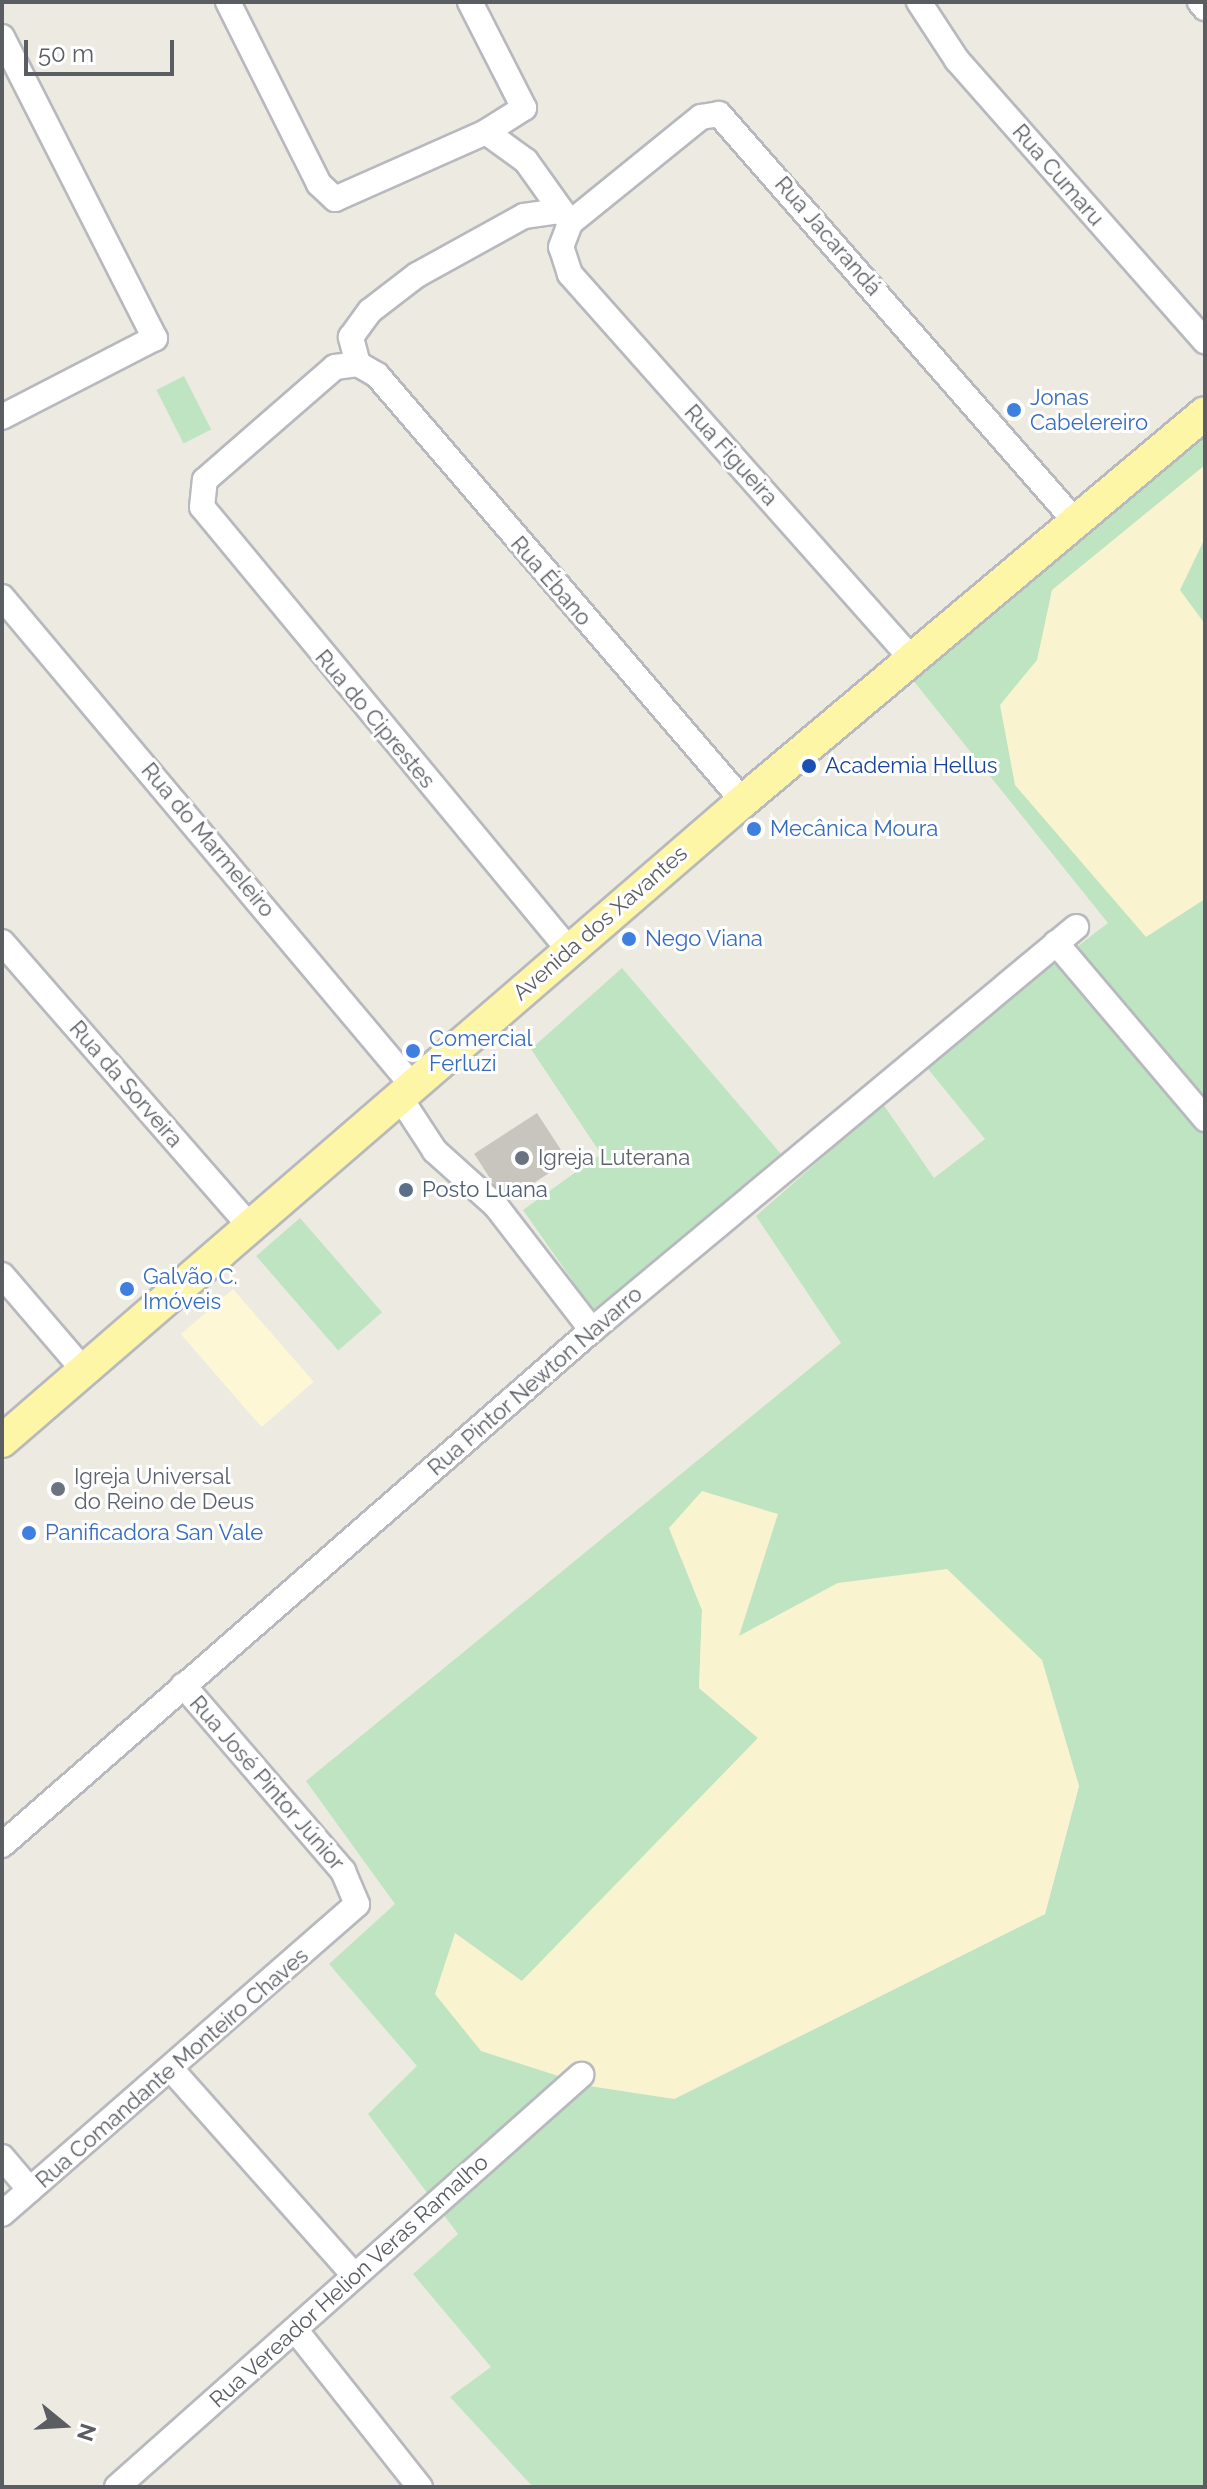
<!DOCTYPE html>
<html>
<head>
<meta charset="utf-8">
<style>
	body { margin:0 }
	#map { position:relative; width:1207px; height:2489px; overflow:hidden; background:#edebe1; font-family:Raleway,sans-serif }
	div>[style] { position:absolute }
	.commercial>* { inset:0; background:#fdf7d6; transform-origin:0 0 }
	.green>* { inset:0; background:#bee4c2; transform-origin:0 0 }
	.sand>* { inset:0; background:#f9f3d0 }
	.building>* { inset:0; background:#c8c5bf; transform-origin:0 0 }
	.roads { filter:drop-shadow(2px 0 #b7b9be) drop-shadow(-2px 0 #b7b9be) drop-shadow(0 2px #b7b9be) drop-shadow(0 -2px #b7b9be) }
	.minor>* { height:24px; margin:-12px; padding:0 12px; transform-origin:12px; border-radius:12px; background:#fff }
	.major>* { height:32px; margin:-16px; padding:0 16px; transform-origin:16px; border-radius:16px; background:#fdf6a6 }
	.dots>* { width:22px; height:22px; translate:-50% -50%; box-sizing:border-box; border:4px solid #fff; border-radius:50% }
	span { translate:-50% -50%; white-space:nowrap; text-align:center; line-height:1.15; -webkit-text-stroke:6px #fff; paint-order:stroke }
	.street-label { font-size:22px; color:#5a5d62 }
	.shop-label { font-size:22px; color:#366cbe }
	.left { translate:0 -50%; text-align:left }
	.transit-label { font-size:22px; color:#164399 }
	.worship-label { font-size:22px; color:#5b616d }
	.service-label { font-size:22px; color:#4e5e75 }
	.frame { position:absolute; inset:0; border:4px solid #5a5d62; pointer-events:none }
	.north { position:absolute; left:24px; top:2385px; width:80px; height:80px; -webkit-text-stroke:6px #fff; paint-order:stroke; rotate:108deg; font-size:22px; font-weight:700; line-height:32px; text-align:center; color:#5a5d62 }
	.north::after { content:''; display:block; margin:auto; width:28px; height:36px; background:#5a5d62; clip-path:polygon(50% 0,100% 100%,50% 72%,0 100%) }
	.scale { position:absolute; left:24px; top:40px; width:150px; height:36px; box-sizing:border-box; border:4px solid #5a5d62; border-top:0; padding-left:10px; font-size:24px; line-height:28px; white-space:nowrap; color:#5a5d62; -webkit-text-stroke:6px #fff; paint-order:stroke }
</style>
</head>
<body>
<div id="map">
	<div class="commercial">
		<i style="left:233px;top:1289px;width:123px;height:69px;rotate:49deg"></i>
	</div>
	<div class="green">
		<i style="left:184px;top:376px;width:60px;height:31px;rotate:63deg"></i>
		<i style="clip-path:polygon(evenodd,1205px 432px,1205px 2487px,533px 2487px,450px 2397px,491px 2367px,413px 2274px,458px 2234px,368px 2114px,417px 2066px,329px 1964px,395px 1904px,306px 1781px,841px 1343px,756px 1216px,883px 1104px,934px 1178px,985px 1139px,924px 1064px,1108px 923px,912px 679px,1205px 432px,669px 1528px,738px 1637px,838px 1583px,1079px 1786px,1045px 1914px,674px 2099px,522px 1981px,758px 1738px,699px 1688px,702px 1610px,669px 1528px)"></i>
		<i style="clip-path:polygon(622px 968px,787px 1161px,596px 1314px,523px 1210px,601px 1154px,531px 1049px)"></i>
		<i style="left:300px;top:1218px;width:125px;height:58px;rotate:49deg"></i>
	</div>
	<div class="sand">
		<i style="clip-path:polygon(1205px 465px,1205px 538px,1180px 590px,1205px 624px,1205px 899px,1146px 937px,1015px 785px,1000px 705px,1037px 660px,1052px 590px)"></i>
		<i style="clip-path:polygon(702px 1491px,778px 1514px,739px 1636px,838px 1583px,947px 1569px,1042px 1660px,1079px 1786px,1045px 1914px,674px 2099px,589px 2086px,481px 2051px,435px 1994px,455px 1933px,522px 1981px,758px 1738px,699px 1688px,702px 1610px,669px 1528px)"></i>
	</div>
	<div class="building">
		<i style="left:537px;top:1113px;width:57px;height:75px;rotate:57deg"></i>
	</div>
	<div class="roads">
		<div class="minor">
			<i style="left:228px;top:2px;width:203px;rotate:63.4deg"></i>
			<i style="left:319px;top:184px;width:22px;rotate:43deg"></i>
			<i style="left:335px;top:199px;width:165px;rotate:-23.9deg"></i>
			<i style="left:486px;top:132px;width:45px;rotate:-32.3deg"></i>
			<i style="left:524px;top:108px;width:119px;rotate:-117deg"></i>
			<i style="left:919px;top:2px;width:69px;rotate:56.8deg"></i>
			<i style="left:957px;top:60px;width:375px;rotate:48.6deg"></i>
			<i style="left:1200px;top:2px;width:8px;rotate:50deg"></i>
			<i style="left:2px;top:37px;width:338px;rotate:63.1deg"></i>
			<i style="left:155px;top:338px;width:172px;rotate:152.7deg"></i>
			<i style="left:486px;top:132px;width:49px;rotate:35.9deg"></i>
			<i style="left:526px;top:161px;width:74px;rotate:54.4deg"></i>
			<i style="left:358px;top:364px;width:28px;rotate:-105deg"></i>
			<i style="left:351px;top:337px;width:32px;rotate:-54deg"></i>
			<i style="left:370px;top:311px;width:59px;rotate:-37.5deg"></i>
			<i style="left:417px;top:275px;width:122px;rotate:-28.9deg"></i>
			<i style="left:524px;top:216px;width:35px;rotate:-8deg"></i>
			<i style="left:2px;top:597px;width:637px;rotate:49.96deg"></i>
			<i style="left:911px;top:658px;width:514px;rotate:-131.61deg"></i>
			<i style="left:570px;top:274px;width:28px;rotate:-108deg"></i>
			<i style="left:561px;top:247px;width:26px;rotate:-69deg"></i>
			<i style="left:570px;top:223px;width:169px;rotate:-39deg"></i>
			<i style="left:701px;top:117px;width:18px;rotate:-9deg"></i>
			<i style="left:719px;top:114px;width:539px;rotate:48.83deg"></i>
			<i style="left:2px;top:942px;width:377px;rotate:48.9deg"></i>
			<i style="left:1056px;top:943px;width:231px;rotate:49.7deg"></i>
			<i style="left:569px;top:950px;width:575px;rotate:-129.64deg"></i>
			<i style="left:202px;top:507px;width:27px;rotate:-84deg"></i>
			<i style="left:205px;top:480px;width:172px;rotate:-41deg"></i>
			<i style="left:335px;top:367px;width:23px;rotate:-7deg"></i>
			<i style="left:358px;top:364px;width:22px;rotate:30deg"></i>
			<i style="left:377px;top:375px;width:562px;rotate:49.33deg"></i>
			<i style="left:399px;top:1096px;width:66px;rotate:56.8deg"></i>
			<i style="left:435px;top:1151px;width:82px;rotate:42deg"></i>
			<i style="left:496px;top:1206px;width:157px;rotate:52.3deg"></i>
			<i style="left:2px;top:1275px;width:129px;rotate:49.4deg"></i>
			<i style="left:2px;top:1845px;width:783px;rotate:-41.12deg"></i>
			<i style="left:592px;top:1330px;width:630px;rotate:-39.78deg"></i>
			<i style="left:171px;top:2069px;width:274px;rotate:48.4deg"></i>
			<i style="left:2px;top:2157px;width:43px;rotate:49.7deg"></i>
			<i style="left:2px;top:2214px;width:471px;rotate:-41.1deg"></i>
			<i style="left:357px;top:1904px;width:36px;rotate:-113deg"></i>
			<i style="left:343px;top:1871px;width:245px;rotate:-130.7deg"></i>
			<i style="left:297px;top:2332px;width:198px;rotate:51.6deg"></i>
			<i style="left:117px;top:2487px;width:621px;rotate:-41.6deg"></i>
		</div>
		<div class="major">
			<i style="left:2px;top:1441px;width:979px;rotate:-40.82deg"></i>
			<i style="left:743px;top:801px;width:603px;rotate:-40.02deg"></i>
		</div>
	</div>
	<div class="dots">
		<i style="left:1014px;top:410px;background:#3f7fe0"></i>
		<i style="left:809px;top:766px;background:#1a4fb4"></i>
		<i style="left:754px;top:829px;background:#3f7fe0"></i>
		<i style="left:629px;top:939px;background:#3f7fe0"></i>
		<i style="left:413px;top:1051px;background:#3f7fe0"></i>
		<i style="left:522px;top:1158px;background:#6b7280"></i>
		<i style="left:406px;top:1190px;background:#5c6f8a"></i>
		<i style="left:127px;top:1289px;background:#3f7fe0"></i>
		<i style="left:58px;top:1489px;background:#6b7280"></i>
		<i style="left:29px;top:1533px;background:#3f7fe0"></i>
	</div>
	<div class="street-label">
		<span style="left:1058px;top:175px;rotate:49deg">Rua Cumaru</span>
		<span style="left:828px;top:236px;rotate:49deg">Rua Jacarandá</span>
		<span style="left:731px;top:455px;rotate:48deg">Rua Figueira</span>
		<span style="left:551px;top:581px;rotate:49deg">Rua Ébano</span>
		<span style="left:375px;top:719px;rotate:50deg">Rua do Ciprestes</span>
		<span style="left:208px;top:840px;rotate:50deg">Rua do Marmeleiro</span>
		<span style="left:600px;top:923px;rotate:-41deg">Avenida dos Xavantes</span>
		<span style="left:126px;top:1084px;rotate:49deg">Rua da Sorveira</span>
		<span style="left:535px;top:1381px;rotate:-41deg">Rua Pintor Newton Navarro</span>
		<span style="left:267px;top:1783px;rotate:49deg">Rua José Pintor Júnior</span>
		<span style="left:172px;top:2068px;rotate:-41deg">Rua Comandante Monteiro Chaves</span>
		<span style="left:349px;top:2281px;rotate:-42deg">Rua Vereador Helion Veras Ramalho</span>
	</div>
	<div class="shop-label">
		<span class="left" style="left:1030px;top:410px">Jonas<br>Cabelereiro</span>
		<span class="left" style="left:770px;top:829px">Mecânica Moura</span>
		<span class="left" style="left:645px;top:939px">Nego Viana</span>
		<span class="left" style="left:429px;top:1051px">Comercial<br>Ferluzi</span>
		<span class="left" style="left:143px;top:1289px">Galvão C.<br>Imóveis</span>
		<span class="left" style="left:45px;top:1533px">Panificadora San Vale</span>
	</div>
	<div class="transit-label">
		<span class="left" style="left:825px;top:766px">Academia Hellus</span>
	</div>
	<div class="worship-label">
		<span class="left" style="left:538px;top:1158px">Igreja Luterana</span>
		<span class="left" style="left:74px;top:1489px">Igreja Universal<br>do Reino de Deus</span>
	</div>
	<div class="service-label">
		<span class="left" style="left:422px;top:1190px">Posto Luana</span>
	</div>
	<div class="frame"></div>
	<div class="north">N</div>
	<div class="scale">50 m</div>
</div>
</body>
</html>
